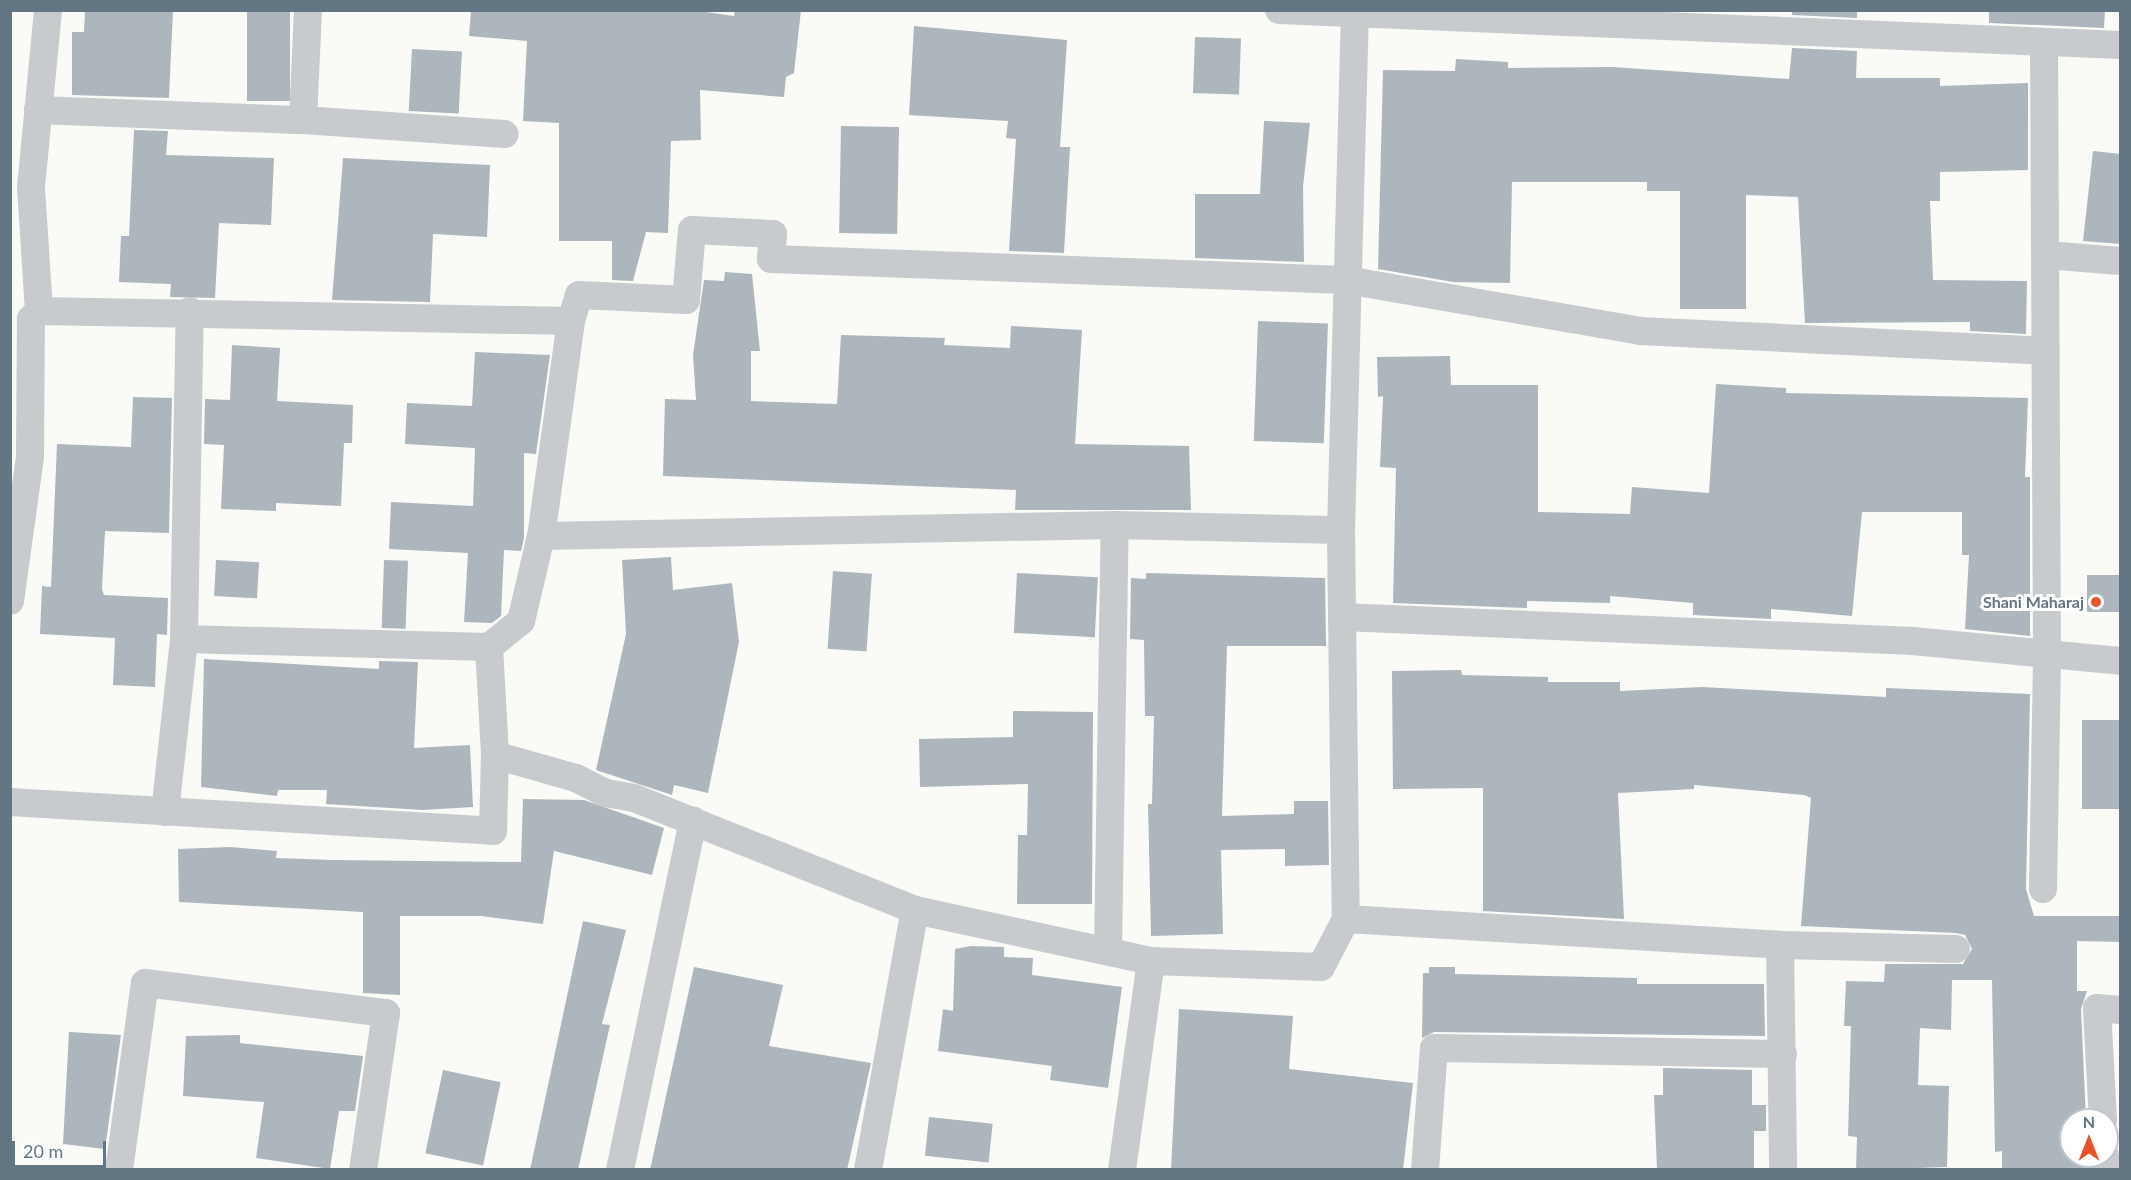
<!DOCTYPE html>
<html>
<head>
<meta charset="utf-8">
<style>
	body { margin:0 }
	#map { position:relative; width:2131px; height:1180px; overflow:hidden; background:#fafaf7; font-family:Lato,sans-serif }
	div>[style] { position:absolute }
	.building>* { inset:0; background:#adb6bc; transform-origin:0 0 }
	.street>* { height:28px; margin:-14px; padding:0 14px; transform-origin:14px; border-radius:14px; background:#c7cbce }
	.dots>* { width:16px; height:16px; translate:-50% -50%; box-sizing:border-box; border:3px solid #fff; border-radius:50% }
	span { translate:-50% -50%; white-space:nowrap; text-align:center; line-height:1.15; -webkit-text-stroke:6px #fff; paint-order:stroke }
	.poi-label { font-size:16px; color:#637683; font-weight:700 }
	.right { translate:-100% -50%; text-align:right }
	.frame { position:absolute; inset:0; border:12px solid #637683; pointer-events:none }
	.north { position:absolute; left:2059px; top:1108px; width:60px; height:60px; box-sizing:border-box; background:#fff; border:2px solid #c1c8cd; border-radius:50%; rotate:0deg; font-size:16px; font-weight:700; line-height:24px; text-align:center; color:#637683 }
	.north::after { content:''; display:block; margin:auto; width:21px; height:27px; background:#eb5126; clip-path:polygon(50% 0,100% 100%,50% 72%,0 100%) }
	.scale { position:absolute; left:12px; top:1141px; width:94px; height:27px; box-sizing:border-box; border:3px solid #637683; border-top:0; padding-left:8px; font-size:18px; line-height:21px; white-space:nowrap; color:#637683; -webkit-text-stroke:4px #fff; paint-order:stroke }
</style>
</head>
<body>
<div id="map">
	<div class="building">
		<i style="clip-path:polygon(85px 10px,173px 10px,169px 98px,72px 95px,72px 32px,84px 32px)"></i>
		<i style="left:247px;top:10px;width:43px;height:91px"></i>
		<i style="clip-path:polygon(471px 10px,693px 10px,734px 16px,735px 10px,801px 10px,794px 73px,786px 77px,784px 97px,700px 90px,701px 140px,671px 141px,668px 233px,646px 232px,633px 281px,612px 280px,612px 241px,559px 241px,559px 123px,523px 121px,527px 41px,469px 36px)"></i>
		<i style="clip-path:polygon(1792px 10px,1857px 10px,1857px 18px,1792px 15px)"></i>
		<i style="clip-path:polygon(1989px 10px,2105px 10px,2104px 28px,1989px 23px)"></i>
		<i style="clip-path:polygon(914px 26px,1067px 40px,1060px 147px,1070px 147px,1064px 253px,1009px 251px,1016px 139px,1006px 138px,1008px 121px,909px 115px)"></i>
		<i style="left:1195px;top:37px;width:46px;height:56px;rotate:2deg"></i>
		<i style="clip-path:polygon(1792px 48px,1857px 51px,1856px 78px,1940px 78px,1940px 86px,2028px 83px,2028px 170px,1940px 172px,1940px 201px,1930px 201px,1933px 280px,2027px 281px,2026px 334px,1970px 331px,1970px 322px,1805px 323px,1798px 197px,1746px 195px,1746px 309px,1680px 309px,1680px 191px,1647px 191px,1647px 182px,1512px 182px,1510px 283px,1453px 282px,1378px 269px,1383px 70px,1455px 71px,1456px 59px,1508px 62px,1508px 68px,1612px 67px,1789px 79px)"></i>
		<i style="left:412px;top:49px;width:50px;height:62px;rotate:3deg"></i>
		<i style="clip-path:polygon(1264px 121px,1310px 123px,1303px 187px,1304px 262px,1195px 258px,1195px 194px,1260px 194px)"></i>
		<i style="left:841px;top:126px;width:58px;height:107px;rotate:1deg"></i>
		<i style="clip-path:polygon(134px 130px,168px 131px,166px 155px,274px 158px,271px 225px,219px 223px,215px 298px,170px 297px,171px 284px,119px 282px,121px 236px,129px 236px)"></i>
		<i style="clip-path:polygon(2093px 151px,2121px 154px,2121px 244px,2083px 241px)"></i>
		<i style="clip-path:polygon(343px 158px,490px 165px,487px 237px,433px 234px,430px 302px,332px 300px)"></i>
		<i style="clip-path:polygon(725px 272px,752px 274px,760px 351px,751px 351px,751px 401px,837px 404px,841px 335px,945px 338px,944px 345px,1010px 348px,1011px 326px,1082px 330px,1075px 444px,1189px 446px,1191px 510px,1015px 510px,1016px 490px,663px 476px,665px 399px,696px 400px,693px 355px,704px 280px,724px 281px)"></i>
		<i style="left:1258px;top:321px;width:70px;height:120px;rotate:2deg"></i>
		<i style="clip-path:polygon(232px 345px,280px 348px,277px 401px,353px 405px,352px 443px,344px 443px,341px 506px,276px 503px,276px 511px,221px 509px,224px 445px,204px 444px,205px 399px,230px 400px)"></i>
		<i style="clip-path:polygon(475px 352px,550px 355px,536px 454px,524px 453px,524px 538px,521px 551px,504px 550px,501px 616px,492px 623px,464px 622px,468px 553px,389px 549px,391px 502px,473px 506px,475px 448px,405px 444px,407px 403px,472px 406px)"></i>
		<i style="clip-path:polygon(1450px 356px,1451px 385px,1538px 385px,1538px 512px,1630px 514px,1632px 487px,1709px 493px,1716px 384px,1786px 388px,1786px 393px,2028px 398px,2025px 477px,2030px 477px,2030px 636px,1965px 629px,1969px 555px,1962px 555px,1962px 512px,1862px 512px,1852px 616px,1771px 609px,1771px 619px,1693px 615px,1693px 603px,1610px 596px,1610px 603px,1527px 601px,1527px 608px,1393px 603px,1396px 468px,1380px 467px,1383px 396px,1378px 397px,1377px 357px)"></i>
		<i style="clip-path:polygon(133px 397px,172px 398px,169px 533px,105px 531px,102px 589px,104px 595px,168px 598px,167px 635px,157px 634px,155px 687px,113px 685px,115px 638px,40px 634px,42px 586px,51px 587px,57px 444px,131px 447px)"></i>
		<i style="clip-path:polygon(671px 557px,673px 590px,732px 583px,739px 642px,708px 793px,674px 785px,672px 795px,596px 770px,626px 634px,622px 560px)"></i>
		<i style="left:216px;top:560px;width:43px;height:36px;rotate:3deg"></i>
		<i style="left:384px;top:560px;width:24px;height:68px;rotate:2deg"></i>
		<i style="left:833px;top:571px;width:39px;height:78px;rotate:4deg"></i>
		<i style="left:1017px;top:573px;width:81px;height:60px;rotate:3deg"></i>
		<i style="clip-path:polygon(1146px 573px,1325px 578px,1326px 646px,1227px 646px,1222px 816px,1294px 814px,1294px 801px,1328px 801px,1329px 865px,1285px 866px,1285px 849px,1221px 850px,1223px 934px,1151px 936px,1148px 804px,1152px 804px,1154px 716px,1145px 716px,1144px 640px,1130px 639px,1131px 578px,1146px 579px)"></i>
		<i style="left:2121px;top:575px;width:37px;height:34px;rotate:90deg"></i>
		<i style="clip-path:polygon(204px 659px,379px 669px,379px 661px,418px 662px,414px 748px,470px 745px,473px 807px,423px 810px,326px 804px,327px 790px,278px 790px,277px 796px,201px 787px)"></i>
		<i style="clip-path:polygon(1461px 670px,1462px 675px,1548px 677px,1548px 682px,1620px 682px,1620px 691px,1702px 687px,1886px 697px,1886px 688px,2030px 694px,2026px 889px,2034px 916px,2121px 916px,2121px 942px,2077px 941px,2077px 991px,2087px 991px,2081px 1009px,2086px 1120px,2071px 1120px,2071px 1156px,2088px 1156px,2088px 1170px,2002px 1170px,2002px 1151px,1995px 1152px,1992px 980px,1952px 980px,1951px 1030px,1920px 1028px,1918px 1085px,1949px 1086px,1947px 1167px,1856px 1170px,1857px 1137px,1848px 1136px,1851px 1026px,1844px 1026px,1846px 981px,1884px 982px,1885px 964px,1963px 964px,1972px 949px,1965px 935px,1956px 933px,1801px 926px,1811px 798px,1804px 795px,1694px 785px,1694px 789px,1618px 793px,1624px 919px,1483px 911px,1483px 788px,1393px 789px,1392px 671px)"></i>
		<i style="clip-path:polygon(1013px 711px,1093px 712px,1092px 904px,1017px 904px,1018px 835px,1027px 835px,1028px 784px,920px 787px,919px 739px,1013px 737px)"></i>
		<i style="left:2121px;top:720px;width:89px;height:39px;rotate:90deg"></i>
		<i style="clip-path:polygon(523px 799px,584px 800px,664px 828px,652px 875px,554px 851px,543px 924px,481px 916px,400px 916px,400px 995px,363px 993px,363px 912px,179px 902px,178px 849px,230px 847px,277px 851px,276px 858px,333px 860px,521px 862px)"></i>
		<i style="clip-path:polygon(583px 921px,626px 930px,602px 1024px,610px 1025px,578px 1170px,530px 1170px)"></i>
		<i style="clip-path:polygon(971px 946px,1004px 947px,1004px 957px,1033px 958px,1032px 975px,1122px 987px,1108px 1088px,1050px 1080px,1052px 1066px,938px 1051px,943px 1009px,953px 1011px,955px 949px)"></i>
		<i style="clip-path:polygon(694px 967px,783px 985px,769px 1046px,871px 1063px,847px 1170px,650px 1170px)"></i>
		<i style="clip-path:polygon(1429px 967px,1455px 967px,1455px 974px,1637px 978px,1637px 984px,1764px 984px,1765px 1036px,1434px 1032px,1422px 1038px,1423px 973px,1429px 973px)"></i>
		<i style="clip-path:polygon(1179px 1009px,1293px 1016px,1289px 1069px,1413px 1083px,1403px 1170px,1171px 1170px)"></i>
		<i style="clip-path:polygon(69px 1032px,121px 1035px,105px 1149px,63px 1144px)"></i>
		<i style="clip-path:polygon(240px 1035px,240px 1043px,363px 1056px,355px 1111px,339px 1111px,330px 1169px,256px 1158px,264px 1102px,183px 1096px,186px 1036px)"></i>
		<i style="clip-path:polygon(1663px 1068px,1752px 1070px,1752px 1105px,1766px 1105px,1766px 1131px,1754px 1131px,1754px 1170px,1657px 1170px,1654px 1095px,1663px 1095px)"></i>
		<i style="left:443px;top:1070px;width:59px;height:85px;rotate:12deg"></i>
		<i style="left:929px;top:1117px;width:64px;height:39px;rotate:6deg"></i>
	</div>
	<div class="street">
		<i style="left:1279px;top:10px;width:842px;rotate:2.38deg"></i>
		<i style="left:1355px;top:10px;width:520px;rotate:91.54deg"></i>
		<i style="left:1341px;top:530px;width:389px;rotate:89.3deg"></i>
		<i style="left:1346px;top:919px;width:435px;rotate:3.4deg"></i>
		<i style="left:1780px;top:945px;width:176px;rotate:1.3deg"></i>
		<i style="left:38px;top:110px;width:265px;rotate:2.2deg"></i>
		<i style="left:303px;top:120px;width:202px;rotate:4deg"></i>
		<i style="left:303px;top:120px;width:110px;rotate:-87.4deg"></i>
		<i style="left:2046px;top:255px;width:74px;rotate:4.6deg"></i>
		<i style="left:39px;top:311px;width:532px;rotate:1.08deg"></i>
		<i style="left:571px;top:321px;width:27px;rotate:-73deg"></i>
		<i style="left:579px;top:295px;width:107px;rotate:2.7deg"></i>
		<i style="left:686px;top:300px;width:70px;rotate:-85.1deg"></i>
		<i style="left:692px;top:230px;width:81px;rotate:2.8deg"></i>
		<i style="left:773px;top:234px;width:25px;rotate:95deg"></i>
		<i style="left:771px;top:259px;width:575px;rotate:2.09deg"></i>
		<i style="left:1346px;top:280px;width:298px;rotate:9.8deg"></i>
		<i style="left:1640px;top:331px;width:406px;rotate:2.8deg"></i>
		<i style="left:571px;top:321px;width:217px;rotate:97.9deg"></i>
		<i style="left:541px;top:536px;width:87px;rotate:103.2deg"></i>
		<i style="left:521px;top:621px;width:41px;rotate:140.9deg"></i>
		<i style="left:489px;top:647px;width:108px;rotate:86.8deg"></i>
		<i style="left:495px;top:755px;width:84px;rotate:15.9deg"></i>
		<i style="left:576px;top:778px;width:34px;rotate:27deg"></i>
		<i style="left:606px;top:793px;width:28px;rotate:10deg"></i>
		<i style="left:634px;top:798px;width:302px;rotate:21.7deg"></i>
		<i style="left:915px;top:910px;width:241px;rotate:12.2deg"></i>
		<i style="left:1151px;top:961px;width:211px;rotate:97.9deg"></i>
		<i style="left:541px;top:536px;width:574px;rotate:-1.1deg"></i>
		<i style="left:1115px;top:525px;width:226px;rotate:1.3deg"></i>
		<i style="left:10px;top:601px;width:145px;rotate:-82.1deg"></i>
		<i style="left:30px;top:457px;width:138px;rotate:-89.6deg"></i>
		<i style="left:31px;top:319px;width:11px;rotate:-45deg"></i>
		<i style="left:39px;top:311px;width:124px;rotate:-93.7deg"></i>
		<i style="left:31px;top:187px;width:178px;rotate:-84.5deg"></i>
		<i style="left:1342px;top:617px;width:572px;rotate:2.41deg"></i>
		<i style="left:1913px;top:641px;width:208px;rotate:5.5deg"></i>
		<i style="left:184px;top:639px;width:328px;rotate:-89deg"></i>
		<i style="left:10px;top:802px;width:484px;rotate:3.4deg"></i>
		<i style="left:493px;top:831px;width:76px;rotate:-88.5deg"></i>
		<i style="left:165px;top:812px;width:174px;rotate:-83.7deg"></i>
		<i style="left:184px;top:639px;width:305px;rotate:1.5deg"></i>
		<i style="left:2043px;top:889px;width:235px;rotate:-89deg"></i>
		<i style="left:2047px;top:654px;width:611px;rotate:-90.28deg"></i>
		<i style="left:1780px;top:945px;width:225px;rotate:89.2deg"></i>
		<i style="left:1108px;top:951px;width:426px;rotate:-89.1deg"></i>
		<i style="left:1151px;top:961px;width:170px;rotate:2deg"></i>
		<i style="left:1321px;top:967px;width:54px;rotate:-62.5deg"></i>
		<i style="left:2103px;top:1120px;width:112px;rotate:-93.1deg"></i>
		<i style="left:2097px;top:1008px;width:23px;rotate:5deg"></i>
		<i style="left:2105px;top:1156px;width:14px;rotate:90deg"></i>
		<i style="left:119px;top:1170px;width:189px;rotate:-82.1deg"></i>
		<i style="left:145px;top:983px;width:243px;rotate:7.1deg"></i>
		<i style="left:386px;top:1013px;width:159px;rotate:98.3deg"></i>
		<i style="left:620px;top:1170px;width:357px;rotate:-78.2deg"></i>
		<i style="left:868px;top:1170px;width:264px;rotate:-79.8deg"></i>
		<i style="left:1425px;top:1170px;width:122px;rotate:-85.8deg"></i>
		<i style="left:1434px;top:1048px;width:349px;rotate:1deg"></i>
	</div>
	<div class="dots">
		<i style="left:2096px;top:602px;background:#eb5126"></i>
	</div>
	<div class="poi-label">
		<span class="right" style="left:2084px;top:602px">Shani Maharaj</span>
	</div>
	<div class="frame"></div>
	<div class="north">N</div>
	<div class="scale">20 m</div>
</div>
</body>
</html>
